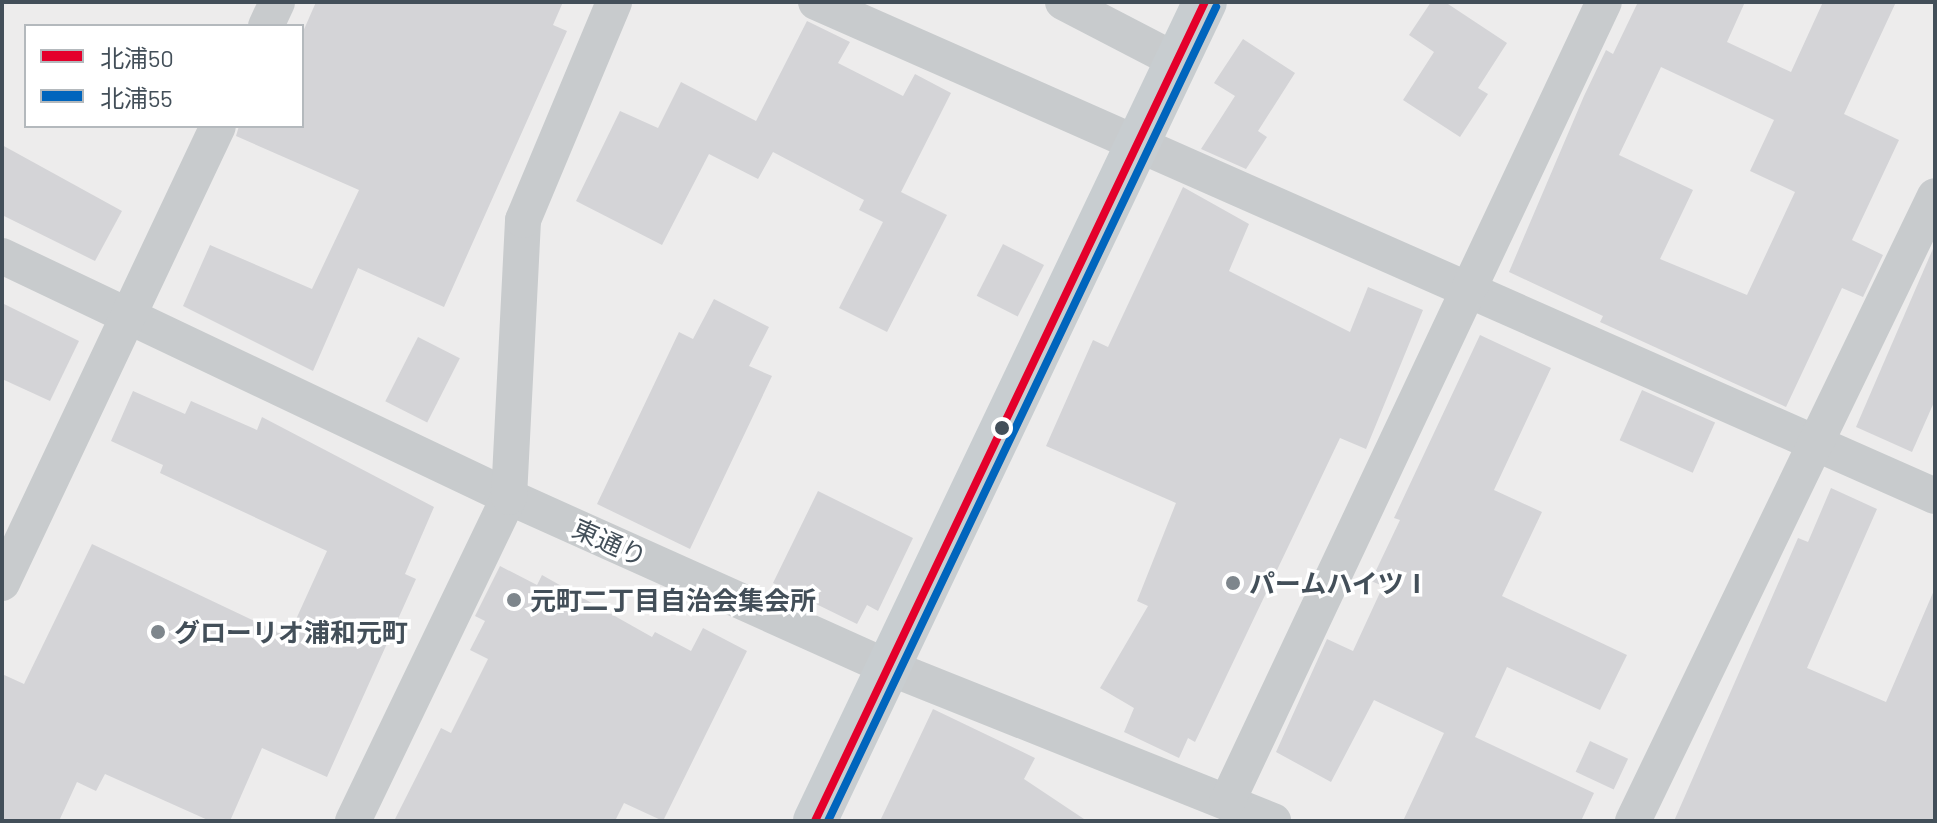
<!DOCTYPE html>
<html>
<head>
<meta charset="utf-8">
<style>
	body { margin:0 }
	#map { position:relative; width:1937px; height:823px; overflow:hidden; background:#edecec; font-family:Barlow,"Noto Sans JP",sans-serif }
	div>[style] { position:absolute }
	.building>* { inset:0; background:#d4d4d7; transform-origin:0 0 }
	.street>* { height:36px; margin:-18px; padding:0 18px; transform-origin:18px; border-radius:18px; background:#c8cbcd }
	.secondary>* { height:44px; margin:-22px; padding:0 22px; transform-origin:22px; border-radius:22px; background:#c8cdd0 }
	.bus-1>* { height:8px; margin:-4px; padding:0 4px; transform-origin:4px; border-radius:4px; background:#e4002b }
	.bus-2>* { height:8px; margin:-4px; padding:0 4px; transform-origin:4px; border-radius:4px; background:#0065bd }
	.dots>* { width:22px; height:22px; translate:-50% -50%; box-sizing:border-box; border:4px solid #fff; border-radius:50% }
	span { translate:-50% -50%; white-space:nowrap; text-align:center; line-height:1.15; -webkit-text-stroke:7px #fff; paint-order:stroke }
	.street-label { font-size:26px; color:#434f59 }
	.poi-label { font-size:26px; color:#434f59; font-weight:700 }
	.left { translate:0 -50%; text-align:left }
	.frame { position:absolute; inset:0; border:4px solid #434f59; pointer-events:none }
	.legend { position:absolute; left:24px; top:24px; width:280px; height:104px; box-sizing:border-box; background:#fff; border:2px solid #b4b9bd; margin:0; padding:10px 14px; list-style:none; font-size:24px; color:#434f59 }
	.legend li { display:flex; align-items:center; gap:16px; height:40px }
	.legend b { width:40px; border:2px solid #b4b9bd }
</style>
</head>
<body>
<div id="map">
	<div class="building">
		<i style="clip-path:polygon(316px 2px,563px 2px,553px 25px,567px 31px,444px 307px,358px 268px,313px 371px,183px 306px,210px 245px,312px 289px,359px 190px,236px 136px,239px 126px,302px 126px,302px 34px)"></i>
		<i style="clip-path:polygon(1431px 2px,1445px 2px,1507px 43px,1478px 88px,1488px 94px,1460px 137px,1403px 100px,1434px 52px,1409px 35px)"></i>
		<i style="clip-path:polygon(evenodd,1638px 2px,1745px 2px,1727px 42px,1791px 72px,1823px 2px,1896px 2px,1844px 114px,1899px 140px,1852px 240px,1883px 255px,1863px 297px,1842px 288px,1786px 407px,1600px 322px,1603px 316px,1509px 272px,1584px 96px,1606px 50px,1613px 54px,1638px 2px,1661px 67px,1774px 120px,1750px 171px,1795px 192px,1747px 295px,1660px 259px,1693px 190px,1619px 155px,1661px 67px)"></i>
		<i style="clip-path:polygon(807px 21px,850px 42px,838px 63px,903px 96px,915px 74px,951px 93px,901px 192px,947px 215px,887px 332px,839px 308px,883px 222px,859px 210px,864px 200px,773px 152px,758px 179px,709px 154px,662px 245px,576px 201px,620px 111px,658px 128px,681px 82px,756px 121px)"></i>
		<i style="clip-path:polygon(1243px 39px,1295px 73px,1258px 131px,1267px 137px,1246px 169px,1201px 149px,1235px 96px,1214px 83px)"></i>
		<i style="clip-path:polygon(2px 145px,122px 211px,95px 261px,2px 215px)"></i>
		<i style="clip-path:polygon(1183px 187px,1249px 224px,1229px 271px,1350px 332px,1368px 287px,1423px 310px,1366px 449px,1340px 438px,1195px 742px,1188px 738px,1179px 758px,1124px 732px,1134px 708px,1100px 688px,1148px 606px,1137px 601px,1176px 503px,1046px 446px,1093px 340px,1108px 347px)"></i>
		<i style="left:1003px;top:244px;width:46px;height:58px;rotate:27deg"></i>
		<i style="clip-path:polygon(1935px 244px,1935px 400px,1912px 452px,1856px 427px)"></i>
		<i style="clip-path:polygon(714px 299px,769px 327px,749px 366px,772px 376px,690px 549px,597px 504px,679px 332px,693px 339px)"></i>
		<i style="clip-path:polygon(2px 303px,79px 341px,50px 401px,2px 379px)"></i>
		<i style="clip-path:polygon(1480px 335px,1551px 368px,1494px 490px,1542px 512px,1502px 596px,1627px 655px,1600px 710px,1507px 667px,1475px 737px,1594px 793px,1581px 821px,1403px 821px,1444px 733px,1374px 700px,1331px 782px,1276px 752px,1327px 639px,1353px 651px,1383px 586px,1371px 581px,1400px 520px,1394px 518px)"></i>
		<i style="left:418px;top:337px;width:47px;height:72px;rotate:27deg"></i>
		<i style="left:1642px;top:390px;width:80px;height:55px;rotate:24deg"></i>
		<i style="clip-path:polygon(133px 391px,185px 414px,191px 401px,257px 430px,262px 417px,434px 507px,405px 574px,416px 579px,327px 777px,262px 748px,230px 821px,210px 821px,105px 774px,96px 791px,77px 782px,59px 821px,2px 821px,2px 674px,24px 684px,92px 544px,288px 637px,327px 551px,160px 473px,163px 465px,111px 441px)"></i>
		<i style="clip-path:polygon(1831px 488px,1877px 509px,1807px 668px,1886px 702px,1935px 588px,1935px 821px,1674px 821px,1798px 538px,1808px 542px)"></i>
		<i style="clip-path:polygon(818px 491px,913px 538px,878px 611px,867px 605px,857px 624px,773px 583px)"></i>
		<i style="clip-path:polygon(500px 566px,537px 585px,542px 575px,652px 637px,655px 632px,691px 651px,703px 628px,747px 651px,663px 821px,624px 803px,615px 821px,394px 821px,441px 728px,451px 733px,488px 659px,470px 650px,485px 621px,475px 616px)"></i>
		<i style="clip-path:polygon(933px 709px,1035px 758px,1024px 779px,1087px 821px,880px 821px)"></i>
		<i style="left:1590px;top:741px;width:42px;height:34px;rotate:25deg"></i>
	</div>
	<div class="street">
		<i style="left:816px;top:2px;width:1223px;rotate:23.82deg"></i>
		<i style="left:1063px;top:2px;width:128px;rotate:27.4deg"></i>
		<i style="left:266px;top:26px;width:26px;rotate:-65deg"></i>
		<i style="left:2px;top:256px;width:561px;rotate:25.42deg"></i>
		<i style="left:509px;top:497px;width:415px;rotate:24.2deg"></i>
		<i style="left:888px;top:667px;width:415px;rotate:21.8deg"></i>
		<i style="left:2px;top:583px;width:505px;rotate:-64.7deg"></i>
		<i style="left:1227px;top:802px;width:884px;rotate:-64.77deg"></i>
		<i style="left:353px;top:821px;width:360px;rotate:-64.3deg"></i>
		<i style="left:509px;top:497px;width:277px;rotate:-87.1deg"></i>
		<i style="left:523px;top:220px;width:236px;rotate:-67.3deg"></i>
		<i style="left:1633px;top:821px;width:694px;rotate:-64.21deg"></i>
	</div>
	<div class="secondary">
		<i style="left:815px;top:821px;width:907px;rotate:-64.54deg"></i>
	</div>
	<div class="bus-1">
		<i style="left:815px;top:821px;width:907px;rotate:-64.54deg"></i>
	</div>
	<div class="bus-2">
		<i style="left:828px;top:821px;width:902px;rotate:-64.51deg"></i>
	</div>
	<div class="dots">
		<i style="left:1002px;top:428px;background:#434f59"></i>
		<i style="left:1233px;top:583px;background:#7e868c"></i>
		<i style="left:514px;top:600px;background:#7e868c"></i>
		<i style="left:158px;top:632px;background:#7e868c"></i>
	</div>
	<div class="street-label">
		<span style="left:610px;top:542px;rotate:24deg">東通り</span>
	</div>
	<div class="poi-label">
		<span class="left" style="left:1249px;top:583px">パームハイツⅠ</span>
		<span class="left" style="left:530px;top:600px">元町二丁目自治会集会所</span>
		<span class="left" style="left:174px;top:632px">グローリオ浦和元町</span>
	</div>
	<div class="frame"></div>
	<ul class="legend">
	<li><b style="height:10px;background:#e4002b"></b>北浦50</li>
	<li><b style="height:10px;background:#0065bd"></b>北浦55</li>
	</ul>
</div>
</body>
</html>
